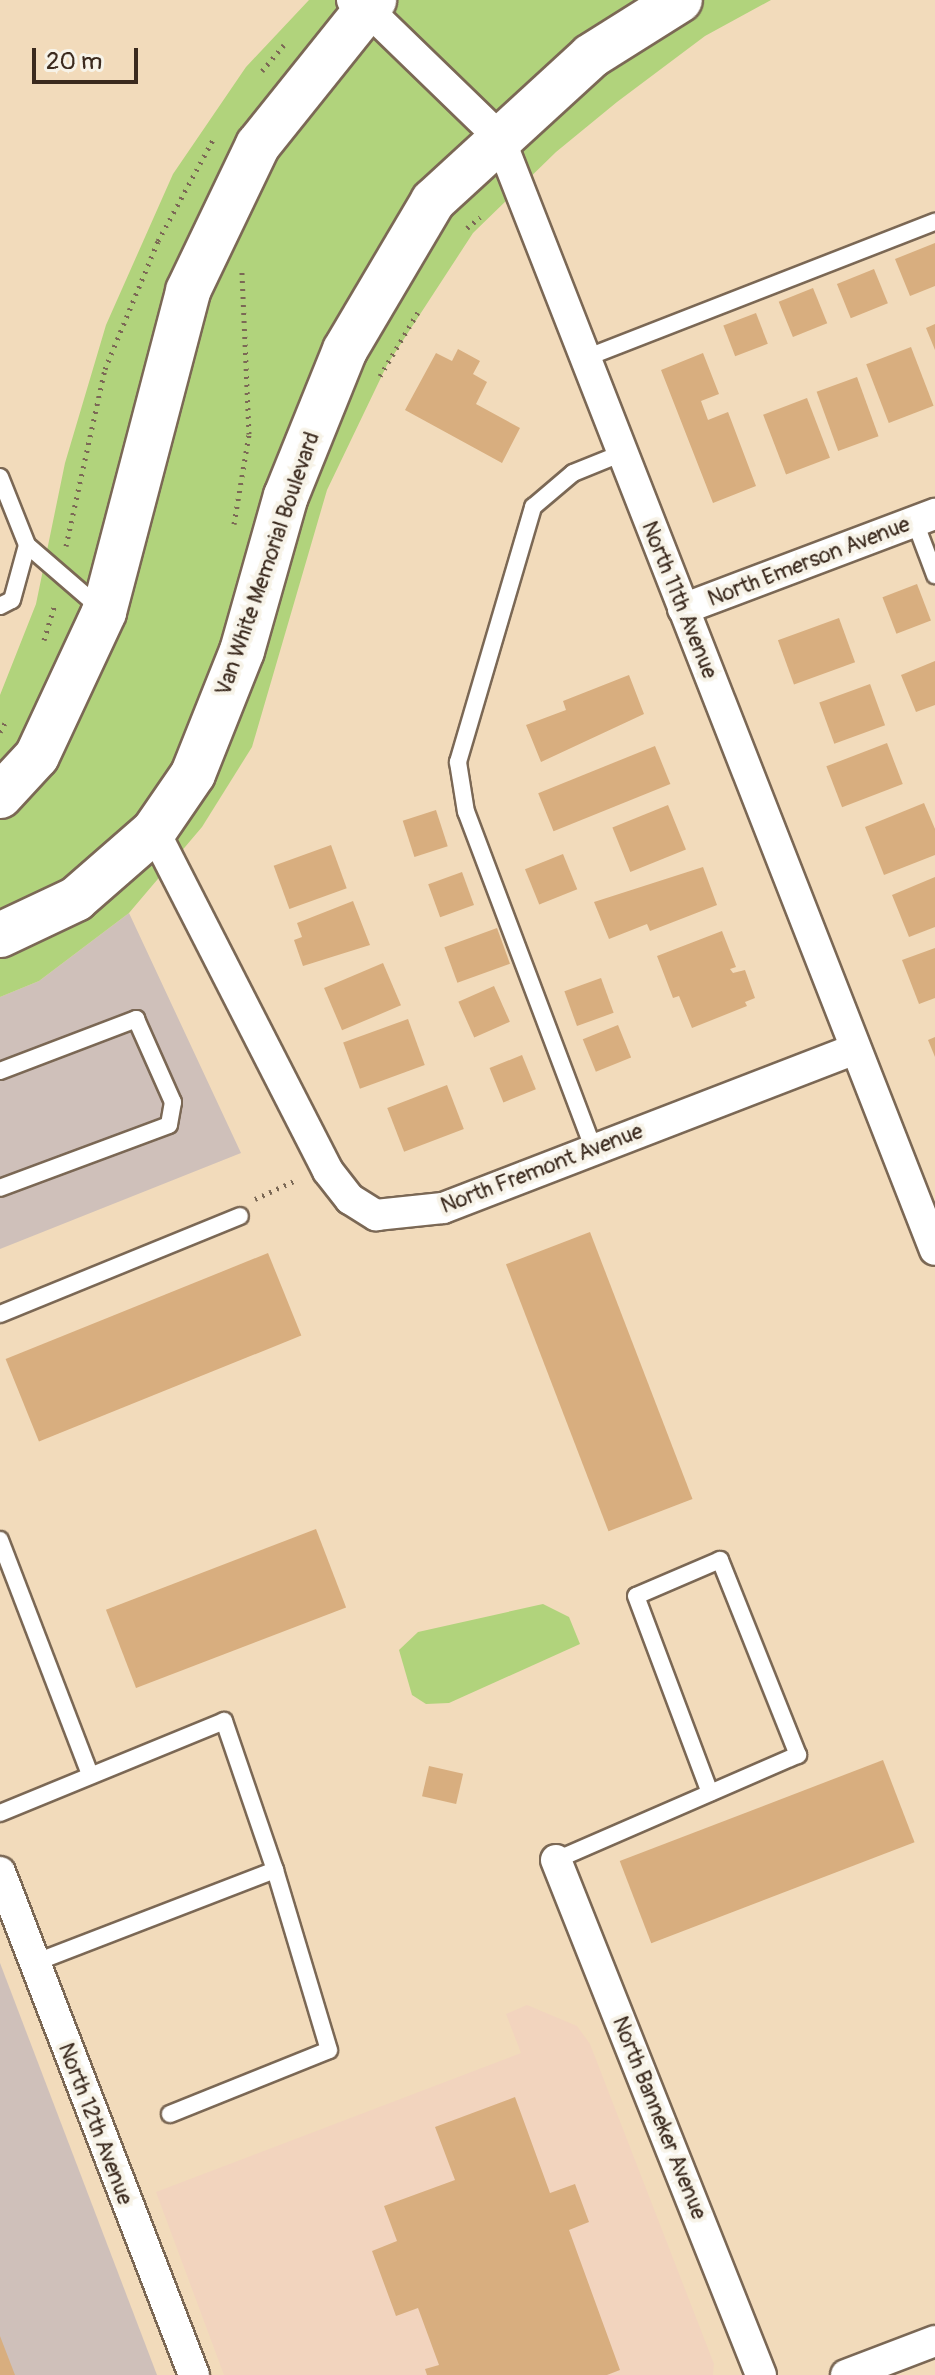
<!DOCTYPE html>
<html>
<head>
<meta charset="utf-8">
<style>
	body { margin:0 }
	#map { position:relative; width:935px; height:2375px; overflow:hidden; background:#f2dbbb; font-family:Pangolin,sans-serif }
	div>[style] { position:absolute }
	.built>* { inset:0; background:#f2d4be }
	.industrial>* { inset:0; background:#cfc0ba }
	.green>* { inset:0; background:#b1d37c }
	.building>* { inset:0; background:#d8ae7f; transform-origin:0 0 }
	.path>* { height:5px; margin-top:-2.5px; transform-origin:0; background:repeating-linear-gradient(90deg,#7b6855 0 2px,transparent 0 8px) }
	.roads { filter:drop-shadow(2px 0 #7b6855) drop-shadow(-2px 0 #7b6855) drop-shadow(0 2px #7b6855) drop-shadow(0 -2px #7b6855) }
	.lane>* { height:16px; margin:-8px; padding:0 8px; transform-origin:8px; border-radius:8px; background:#fff }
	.street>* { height:30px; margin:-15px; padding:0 15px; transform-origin:15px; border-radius:15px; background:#fff }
	.secondary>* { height:44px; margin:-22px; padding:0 22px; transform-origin:22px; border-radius:22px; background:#fff }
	span { translate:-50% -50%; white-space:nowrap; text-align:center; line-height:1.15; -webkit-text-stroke:8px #f7f3e8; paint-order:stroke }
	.street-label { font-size:22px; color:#3b2a1e }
	.scale { position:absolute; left:32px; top:48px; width:106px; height:36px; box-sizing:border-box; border:4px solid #3b2a1e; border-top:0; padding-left:10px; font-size:24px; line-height:28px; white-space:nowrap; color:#3b2a1e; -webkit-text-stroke:6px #f7f3e8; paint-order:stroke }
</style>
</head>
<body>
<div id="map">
	<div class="built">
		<i style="clip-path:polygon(527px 2005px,577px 2026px,590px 2044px,714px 2364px,713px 2375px,224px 2375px,156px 2192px,521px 2053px,506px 2014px)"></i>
	</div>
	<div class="industrial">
		<i style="clip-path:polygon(129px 913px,241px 1153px,0 1249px,0 997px,39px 981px)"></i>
		<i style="clip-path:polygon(0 1963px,157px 2375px,0 2375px)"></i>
	</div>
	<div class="green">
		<i style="clip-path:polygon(309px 0,771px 0,705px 36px,617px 102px,556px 152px,473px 233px,387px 365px,327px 490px,252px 747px,202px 827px,129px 913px,39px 981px,0 997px,0 695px,36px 604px,65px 463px,106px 325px,173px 174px,246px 67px)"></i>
		<i style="clip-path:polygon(543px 1604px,569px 1617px,580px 1644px,449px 1703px,426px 1704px,412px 1695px,399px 1650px,418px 1632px)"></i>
	</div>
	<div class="building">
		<i style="clip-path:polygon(935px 243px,935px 286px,910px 296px,895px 259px)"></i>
		<i style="left:874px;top:269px;width:37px;height:40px;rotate:68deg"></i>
		<i style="left:813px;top:288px;width:38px;height:37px;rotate:68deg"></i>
		<i style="left:756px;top:313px;width:33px;height:35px;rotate:69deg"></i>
		<i style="clip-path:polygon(935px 324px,935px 350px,926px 328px)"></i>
		<i style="left:911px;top:347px;width:63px;height:48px;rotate:69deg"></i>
		<i style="clip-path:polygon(458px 349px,480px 361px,473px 374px,487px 382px,476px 404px,520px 428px,502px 463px,405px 410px,436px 353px,452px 361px)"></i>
		<i style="clip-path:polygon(703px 353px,719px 394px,701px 401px,708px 420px,728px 412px,756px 486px,713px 503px,661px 370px)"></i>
		<i style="left:857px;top:377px;width:63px;height:43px;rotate:70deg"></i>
		<i style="left:807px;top:398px;width:64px;height:47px;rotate:69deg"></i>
		<i style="left:917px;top:584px;width:39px;height:37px;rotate:69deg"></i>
		<i style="left:839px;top:618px;width:47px;height:65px;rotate:70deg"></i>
		<i style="clip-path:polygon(935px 661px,935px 705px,916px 712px,901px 675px)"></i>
		<i style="clip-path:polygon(629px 675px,644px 714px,541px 762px,526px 725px,566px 710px,563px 701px)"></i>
		<i style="left:870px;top:684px;width:44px;height:54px;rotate:70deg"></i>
		<i style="left:887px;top:743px;width:44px;height:65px;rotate:69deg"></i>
		<i style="left:655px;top:746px;width:41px;height:126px;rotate:68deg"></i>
		<i style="clip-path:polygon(924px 803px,935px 829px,935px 855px,884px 875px,865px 827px)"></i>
		<i style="left:668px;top:805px;width:48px;height:60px;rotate:68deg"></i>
		<i style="left:436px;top:810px;width:38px;height:35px;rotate:72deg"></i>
		<i style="left:331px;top:845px;width:46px;height:61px;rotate:70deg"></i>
		<i style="left:563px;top:854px;width:38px;height:41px;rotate:68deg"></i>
		<i style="clip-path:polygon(703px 867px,717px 905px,650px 931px,647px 924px,609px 939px,594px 902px)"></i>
		<i style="left:462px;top:872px;width:35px;height:36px;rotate:70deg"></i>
		<i style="clip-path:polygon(935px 877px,935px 927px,909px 937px,892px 895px)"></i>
		<i style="clip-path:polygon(353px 901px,370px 945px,303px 966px,294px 940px,302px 937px,297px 923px)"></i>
		<i style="left:497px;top:928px;width:38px;height:56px;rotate:70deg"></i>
		<i style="clip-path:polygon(722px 931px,736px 967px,730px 969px,733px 973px,745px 970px,755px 998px,745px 1002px,747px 1006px,692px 1028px,679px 996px,673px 998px,657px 956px)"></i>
		<i style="clip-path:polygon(935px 948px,935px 998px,919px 1004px,902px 960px)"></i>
		<i style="left:383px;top:963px;width:46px;height:64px;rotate:67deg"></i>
		<i style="left:601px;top:978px;width:37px;height:39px;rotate:70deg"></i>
		<i style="left:494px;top:986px;width:39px;height:39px;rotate:66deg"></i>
		<i style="left:408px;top:1019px;width:49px;height:69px;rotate:70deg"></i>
		<i style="left:618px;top:1025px;width:35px;height:38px;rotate:68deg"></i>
		<i style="clip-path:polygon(935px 1037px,935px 1057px,928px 1040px)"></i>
		<i style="left:522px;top:1055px;width:37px;height:35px;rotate:68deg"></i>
		<i style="left:447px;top:1085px;width:47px;height:64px;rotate:69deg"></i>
		<i style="left:590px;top:1232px;width:286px;height:90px;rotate:69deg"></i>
		<i style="left:268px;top:1253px;width:89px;height:283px;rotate:68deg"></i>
		<i style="left:316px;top:1529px;width:84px;height:225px;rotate:69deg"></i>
		<i style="left:883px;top:1760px;width:88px;height:282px;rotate:69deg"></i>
		<i style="left:429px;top:1766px;width:35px;height:31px;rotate:13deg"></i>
		<i style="clip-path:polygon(515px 2097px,550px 2193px,575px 2184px,589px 2222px,569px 2230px,620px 2370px,607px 2375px,427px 2375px,425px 2369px,439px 2365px,418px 2308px,396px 2316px,372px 2251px,397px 2241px,384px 2206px,455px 2180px,435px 2127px)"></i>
		<i style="clip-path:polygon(0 2336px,15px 2375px,0 2375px)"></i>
	</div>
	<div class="path">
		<i style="left:262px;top:71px;width:34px;rotate:-50deg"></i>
		<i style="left:467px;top:228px;width:17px;rotate:-40deg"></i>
		<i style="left:380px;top:376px;width:74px;rotate:-59.3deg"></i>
		<i style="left:234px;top:524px;width:91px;rotate:-80.5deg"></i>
		<i style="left:249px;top:434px;width:162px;rotate:-92.5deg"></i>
		<i style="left:66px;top:546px;width:181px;rotate:-77.6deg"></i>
		<i style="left:105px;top:369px;width:139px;rotate:-67.5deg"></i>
		<i style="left:158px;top:241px;width:117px;rotate:-61.5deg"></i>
		<i style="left:44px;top:640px;width:39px;rotate:-73deg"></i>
		<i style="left:0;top:732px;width:13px;rotate:-61deg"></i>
		<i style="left:255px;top:1199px;width:43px;rotate:-24.8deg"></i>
	</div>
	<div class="roads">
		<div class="lane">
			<i style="left:583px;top:359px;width:378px;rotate:-21.3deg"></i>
			<i style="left:0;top:477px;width:73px;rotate:68.3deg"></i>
			<i style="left:27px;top:545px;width:96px;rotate:40.8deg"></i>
			<i style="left:915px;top:522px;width:57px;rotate:69.3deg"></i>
			<i style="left:0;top:606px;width:13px;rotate:-27deg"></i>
			<i style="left:12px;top:600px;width:57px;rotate:-74.7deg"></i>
			<i style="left:0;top:1071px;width:146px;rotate:-20.9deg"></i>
			<i style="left:136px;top:1019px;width:91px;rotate:66deg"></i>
			<i style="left:173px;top:1102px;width:23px;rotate:100deg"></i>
			<i style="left:169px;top:1125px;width:180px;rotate:159.6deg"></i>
			<i style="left:594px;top:1150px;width:361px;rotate:-110.7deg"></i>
			<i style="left:466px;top:812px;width:51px;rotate:-99.1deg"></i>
			<i style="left:458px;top:762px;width:266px;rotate:-73.6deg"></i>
			<i style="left:533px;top:507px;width:52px;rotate:-40.4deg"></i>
			<i style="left:573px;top:473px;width:51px;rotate:-22deg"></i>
			<i style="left:0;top:1314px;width:259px;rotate:-22.2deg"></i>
			<i style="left:0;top:1540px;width:252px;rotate:69deg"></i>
			<i style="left:0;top:1813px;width:242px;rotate:-22.3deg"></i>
			<i style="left:224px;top:1721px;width:157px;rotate:71.1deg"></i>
			<i style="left:275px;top:1870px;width:258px;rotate:158.9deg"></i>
			<i style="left:556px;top:1860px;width:264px;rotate:-23.5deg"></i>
			<i style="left:798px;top:1755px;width:210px;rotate:-111.8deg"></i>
			<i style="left:720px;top:1560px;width:91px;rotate:156.8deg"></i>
			<i style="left:636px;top:1596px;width:210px;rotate:69.4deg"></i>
			<i style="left:170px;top:2114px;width:171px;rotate:-21.9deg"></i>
			<i style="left:329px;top:2050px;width:188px;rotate:-106.7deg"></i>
		</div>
		<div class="street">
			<i style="left:352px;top:0;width:16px;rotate:30deg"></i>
			<i style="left:366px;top:8px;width:185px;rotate:44.1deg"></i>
			<i style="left:499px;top:137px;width:1195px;rotate:68.61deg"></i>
			<i style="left:683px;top:609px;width:269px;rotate:-20.7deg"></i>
			<i style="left:154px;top:831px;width:382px;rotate:62.9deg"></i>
			<i style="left:328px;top:1171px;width:36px;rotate:52deg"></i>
			<i style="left:350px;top:1199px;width:31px;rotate:32deg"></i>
			<i style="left:376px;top:1215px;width:67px;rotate:-6deg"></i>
			<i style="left:443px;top:1208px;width:442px;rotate:-21.1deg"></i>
			<i style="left:556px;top:1860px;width:554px;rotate:68.29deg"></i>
			<i style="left:0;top:1872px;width:539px;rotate:68.91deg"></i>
			<i style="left:846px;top:2375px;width:95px;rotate:-20.9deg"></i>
		</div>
		<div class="secondary">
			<i style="left:0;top:796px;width:54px;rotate:-47.2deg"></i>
			<i style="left:37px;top:756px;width:159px;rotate:-65deg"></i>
			<i style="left:104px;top:612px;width:332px;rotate:-75.3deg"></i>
			<i style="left:188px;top:291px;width:162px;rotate:-64.4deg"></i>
			<i style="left:258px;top:145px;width:186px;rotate:-51.3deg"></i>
			<i style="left:0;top:935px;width:84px;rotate:-25.3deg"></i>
			<i style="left:76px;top:899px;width:103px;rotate:-41.1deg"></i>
			<i style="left:154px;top:831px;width:69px;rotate:-55.6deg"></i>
			<i style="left:193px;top:774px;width:132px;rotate:-68.3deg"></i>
			<i style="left:242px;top:651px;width:161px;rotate:-74.2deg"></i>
			<i style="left:286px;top:496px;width:157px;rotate:-68deg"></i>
			<i style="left:345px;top:350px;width:173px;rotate:-59.4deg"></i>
			<i style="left:433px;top:201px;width:214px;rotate:-42.5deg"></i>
			<i style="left:591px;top:56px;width:105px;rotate:-32.2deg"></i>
		</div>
	</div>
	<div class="street-label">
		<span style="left:809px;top:562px;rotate:-21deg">North Emerson Avenue</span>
		<span style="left:268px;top:564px;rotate:-71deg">Van White Memorial Boulevard</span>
		<span style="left:679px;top:600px;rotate:68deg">North 11th Avenue</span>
		<span style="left:542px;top:1169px;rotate:-21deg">North Fremont Avenue</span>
		<span style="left:659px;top:2118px;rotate:68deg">North Banneker Avenue</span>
		<span style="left:95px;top:2124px;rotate:69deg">North 12th Avenue</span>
	</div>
	<div class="scale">20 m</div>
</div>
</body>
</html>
